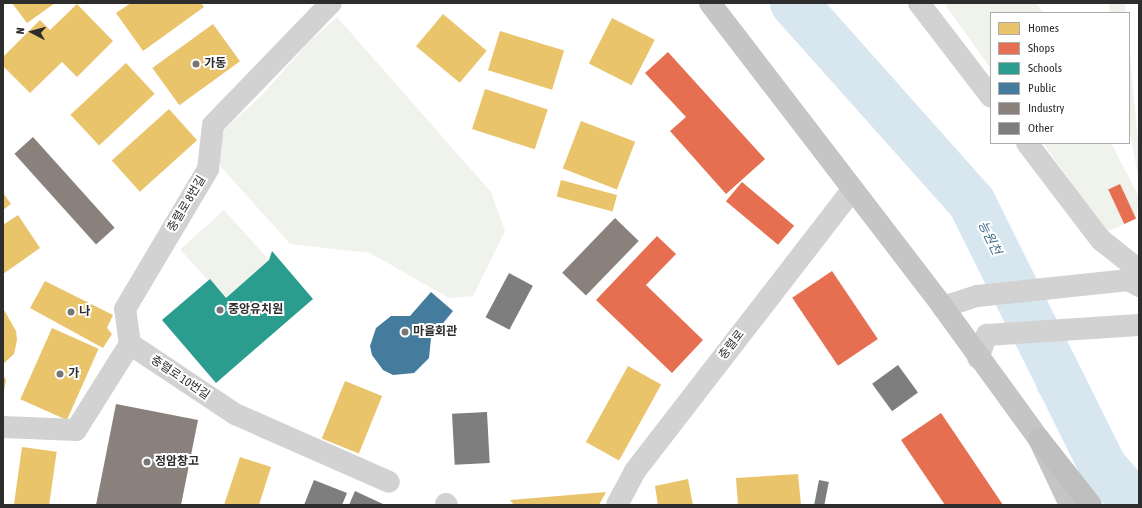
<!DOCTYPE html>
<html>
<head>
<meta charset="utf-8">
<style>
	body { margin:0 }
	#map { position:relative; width:1142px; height:508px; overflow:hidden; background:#fff; font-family:"Asap Condensed","Noto Sans KR",sans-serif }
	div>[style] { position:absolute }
	.green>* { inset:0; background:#f0f3eb; transform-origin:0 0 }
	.water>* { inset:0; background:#d8e6ef }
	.homes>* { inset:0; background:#e9c46a; transform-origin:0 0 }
	.shops>* { inset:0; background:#e76f51; transform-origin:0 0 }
	.schools>* { inset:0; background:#2a9d8f }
	.public>* { inset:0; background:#457b9d }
	.industry>* { inset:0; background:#8a817c; transform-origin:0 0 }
	.river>* { height:48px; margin:-24px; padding:0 24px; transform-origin:24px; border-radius:24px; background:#d8e6ef }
	.building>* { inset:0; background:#7e7e7e; transform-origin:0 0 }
	.minor>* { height:22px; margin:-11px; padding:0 11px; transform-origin:11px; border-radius:11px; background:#d2d2d2 }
	.major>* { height:22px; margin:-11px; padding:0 11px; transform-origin:11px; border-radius:11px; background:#c5c5c5 }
	.highway>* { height:22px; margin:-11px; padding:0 11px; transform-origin:11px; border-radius:11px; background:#bfbfbf }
	.dots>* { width:11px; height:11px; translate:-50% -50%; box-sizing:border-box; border:2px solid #fff; border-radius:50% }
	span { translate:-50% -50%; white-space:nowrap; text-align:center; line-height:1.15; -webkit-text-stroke:4px #fff; paint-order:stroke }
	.poi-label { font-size:12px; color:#2d2d2d; font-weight:700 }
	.left { translate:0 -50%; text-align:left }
	.street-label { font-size:12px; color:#2d2d2d }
	.water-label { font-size:13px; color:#406e89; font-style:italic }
	.frame { position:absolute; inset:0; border:4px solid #2d2d2d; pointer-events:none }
	.legend { position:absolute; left:990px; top:12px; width:140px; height:132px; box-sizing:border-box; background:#fff; border:1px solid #ababab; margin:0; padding:5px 7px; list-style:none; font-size:12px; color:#2d2d2d }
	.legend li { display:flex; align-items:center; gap:8px; height:20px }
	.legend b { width:20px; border:1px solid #ababab }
	.north { position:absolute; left:12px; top:12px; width:40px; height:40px; -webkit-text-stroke:3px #fff; paint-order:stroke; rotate:276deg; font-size:11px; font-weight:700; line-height:16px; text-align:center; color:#2d2d2d }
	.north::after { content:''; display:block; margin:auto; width:14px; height:18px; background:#2d2d2d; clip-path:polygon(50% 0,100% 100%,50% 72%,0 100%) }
</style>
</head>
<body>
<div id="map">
	<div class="green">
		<i style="clip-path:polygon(944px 3px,1037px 3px,1043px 13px,991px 13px,991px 69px)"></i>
		<i style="clip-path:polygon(1108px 3px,1125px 3px,1126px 13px,1110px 13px)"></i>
		<i style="clip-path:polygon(337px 17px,491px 192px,505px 231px,473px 296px,449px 298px,370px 253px,290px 244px,214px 159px,225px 129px,264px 93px,309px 42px)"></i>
		<i style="clip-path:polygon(1129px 45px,1139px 150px,1139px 181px,1129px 127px)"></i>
		<i style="clip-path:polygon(1043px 143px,1111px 143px,1139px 197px,1136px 219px,1106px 232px)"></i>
		<i style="left:224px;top:210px;width:67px;height:59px;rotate:48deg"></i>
	</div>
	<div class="water">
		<i style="clip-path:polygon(1088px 387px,1109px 454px,1139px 479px,1139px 505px,1122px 505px,1037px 390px)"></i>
	</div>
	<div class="homes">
		<i style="clip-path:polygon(12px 3px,55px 3px,27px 23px)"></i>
		<i style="clip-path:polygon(131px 3px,201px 3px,204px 7px,143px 51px,116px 13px)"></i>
		<i style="clip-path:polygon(77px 4px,113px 41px,77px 77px,62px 62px,30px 93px,3px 66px,3px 57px,40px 20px,50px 30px)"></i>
		<i style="left:443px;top:14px;width:57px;height:42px;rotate:40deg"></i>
		<i style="left:612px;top:18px;width:48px;height:51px;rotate:27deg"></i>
		<i style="left:213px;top:24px;width:46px;height:75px;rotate:54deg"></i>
		<i style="left:500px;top:31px;width:67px;height:41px;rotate:17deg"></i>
		<i style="left:126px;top:63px;width:42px;height:76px;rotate:47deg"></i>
		<i style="left:485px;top:89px;width:66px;height:42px;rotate:18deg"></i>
		<i style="left:169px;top:109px;width:42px;height:77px;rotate:48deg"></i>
		<i style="left:581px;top:121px;width:58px;height:51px;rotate:21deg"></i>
		<i style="left:561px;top:180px;width:58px;height:17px;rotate:15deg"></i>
		<i style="clip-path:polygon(3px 193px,11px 204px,3px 210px)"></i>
		<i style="clip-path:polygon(18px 215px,40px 248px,3px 274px,3px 225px)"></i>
		<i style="clip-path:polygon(45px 281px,113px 315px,107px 328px,112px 334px,103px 348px,30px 308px)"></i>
		<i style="clip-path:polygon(3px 308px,16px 331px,17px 340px,14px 354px,3px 364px)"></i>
		<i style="left:52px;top:328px;width:51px;height:78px;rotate:24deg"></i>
		<i style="left:628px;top:366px;width:38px;height:87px;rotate:29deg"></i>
		<i style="clip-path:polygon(3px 375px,6px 380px,3px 396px)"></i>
		<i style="left:345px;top:381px;width:40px;height:62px;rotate:22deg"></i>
		<i style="left:22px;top:447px;width:35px;height:58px;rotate:8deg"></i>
		<i style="clip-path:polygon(240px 457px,271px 467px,259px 505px,224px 505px)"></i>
		<i style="clip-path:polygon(798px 474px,801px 505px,738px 505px,736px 478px)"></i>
		<i style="clip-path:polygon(688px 479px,693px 505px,658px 505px,655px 486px)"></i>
		<i style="clip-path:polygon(606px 492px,599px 505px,514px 505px,510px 500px)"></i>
	</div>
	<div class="shops">
		<i style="clip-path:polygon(668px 52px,765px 159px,726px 194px,670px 131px,686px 117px,645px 73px)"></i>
		<i style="left:742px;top:182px;width:68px;height:25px;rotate:40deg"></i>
		<i style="left:1120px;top:184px;width:38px;height:13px;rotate:65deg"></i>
		<i style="clip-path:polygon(657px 236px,676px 254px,646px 285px,703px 340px,672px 373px,596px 300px)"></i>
		<i style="left:832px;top:271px;width:82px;height:48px;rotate:56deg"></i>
		<i style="clip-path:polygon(941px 413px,1003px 505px,945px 505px,901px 440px)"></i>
	</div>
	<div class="schools">
		<i style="clip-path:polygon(272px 251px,313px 299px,216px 383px,162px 320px,210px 279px,226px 298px,269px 260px)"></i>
	</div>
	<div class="public">
		<i style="clip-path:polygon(431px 292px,453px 311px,431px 338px,429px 358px,414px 373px,393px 375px,383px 370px,372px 355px,370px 346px,376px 328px,391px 316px,410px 316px)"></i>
	</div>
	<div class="industry">
		<i style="left:33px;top:137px;width:122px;height:25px;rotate:48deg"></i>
		<i style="left:615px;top:218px;width:33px;height:76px;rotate:44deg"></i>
		<i style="clip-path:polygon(116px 404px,198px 420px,181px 505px,96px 505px)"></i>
	</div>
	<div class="river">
		<i style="left:794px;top:3px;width:268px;rotate:48.3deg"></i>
		<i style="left:972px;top:203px;width:295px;rotate:63.6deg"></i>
		<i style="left:1103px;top:467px;width:51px;rotate:48.2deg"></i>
	</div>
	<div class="building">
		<i style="left:509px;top:273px;width:27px;height:50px;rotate:28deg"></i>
		<i style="left:898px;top:365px;width:34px;height:32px;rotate:54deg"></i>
		<i style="left:487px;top:412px;width:51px;height:35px;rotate:87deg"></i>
		<i style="clip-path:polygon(314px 480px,347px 493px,342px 505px,304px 505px)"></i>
		<i style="left:819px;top:480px;width:10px;height:25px;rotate:11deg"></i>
		<i style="clip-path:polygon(355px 491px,385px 505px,349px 505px)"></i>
	</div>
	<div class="minor">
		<i style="left:919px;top:3px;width:118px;rotate:52.5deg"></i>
		<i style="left:1027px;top:143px;width:122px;rotate:52.7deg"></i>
		<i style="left:1101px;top:240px;width:48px;rotate:38.3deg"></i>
		<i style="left:943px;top:307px;width:36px;rotate:-18deg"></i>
		<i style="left:977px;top:296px;width:153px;rotate:-6deg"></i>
		<i style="left:1129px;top:280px;width:12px;rotate:31deg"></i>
		<i style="left:130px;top:344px;width:35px;rotate:-98deg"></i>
		<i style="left:125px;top:309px;width:163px;rotate:-59.3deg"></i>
		<i style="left:208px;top:169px;width:44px;rotate:-83.5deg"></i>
		<i style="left:213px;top:125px;width:170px;rotate:-46deg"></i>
		<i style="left:978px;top:358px;width:25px;rotate:-69deg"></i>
		<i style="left:987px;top:335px;width:152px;rotate:-3.8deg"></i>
		<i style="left:3px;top:427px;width:73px;rotate:2.4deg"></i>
		<i style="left:76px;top:430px;width:102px;rotate:-57.9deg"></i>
		<i style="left:130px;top:344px;width:126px;rotate:33.7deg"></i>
		<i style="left:235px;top:414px;width:168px;rotate:23.8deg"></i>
		<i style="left:446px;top:504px;width:1px;rotate:45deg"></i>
		<i style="left:617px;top:505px;width:38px;rotate:-62deg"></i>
		<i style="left:635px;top:471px;width:356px;rotate:-52.3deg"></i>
	</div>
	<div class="major">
		<i style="left:710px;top:3px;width:383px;rotate:52.5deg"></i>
		<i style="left:943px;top:307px;width:163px;rotate:54deg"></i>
		<i style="left:1039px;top:439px;width:73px;rotate:64.8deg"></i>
	</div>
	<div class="highway">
		<i style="left:1039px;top:439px;width:84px;rotate:51.8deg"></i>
	</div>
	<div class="dots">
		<i style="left:196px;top:64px;background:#767676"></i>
		<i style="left:220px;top:310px;background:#767676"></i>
		<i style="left:71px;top:312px;background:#767676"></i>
		<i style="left:405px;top:332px;background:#767676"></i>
		<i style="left:60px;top:374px;background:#767676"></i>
		<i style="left:147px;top:462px;background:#767676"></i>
	</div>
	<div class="poi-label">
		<span class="left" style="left:204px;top:64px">가동</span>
		<span class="left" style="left:228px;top:310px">중앙유치원</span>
		<span class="left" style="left:79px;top:312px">나</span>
		<span class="left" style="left:413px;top:332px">마을회관</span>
		<span class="left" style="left:68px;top:374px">가</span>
		<span class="left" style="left:155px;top:462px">정암창고</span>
	</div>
	<div class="street-label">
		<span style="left:187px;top:204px;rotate:-59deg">충렬로 8번길</span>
		<span style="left:732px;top:345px;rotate:-52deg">충렬로</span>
		<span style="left:180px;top:378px;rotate:34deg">충렬로 10번길</span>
	</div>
	<div class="water-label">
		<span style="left:989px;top:238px;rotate:64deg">능원천</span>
	</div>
	<div class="frame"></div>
	<ul class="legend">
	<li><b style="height:11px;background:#e9c46a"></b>Homes</li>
	<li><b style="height:11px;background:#e76f51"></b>Shops</li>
	<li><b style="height:11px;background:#2a9d8f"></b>Schools</li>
	<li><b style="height:11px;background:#457b9d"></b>Public</li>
	<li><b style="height:11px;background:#8a817c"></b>Industry</li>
	<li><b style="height:11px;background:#7e7e7e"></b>Other</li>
	</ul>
	<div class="north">N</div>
</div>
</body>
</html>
